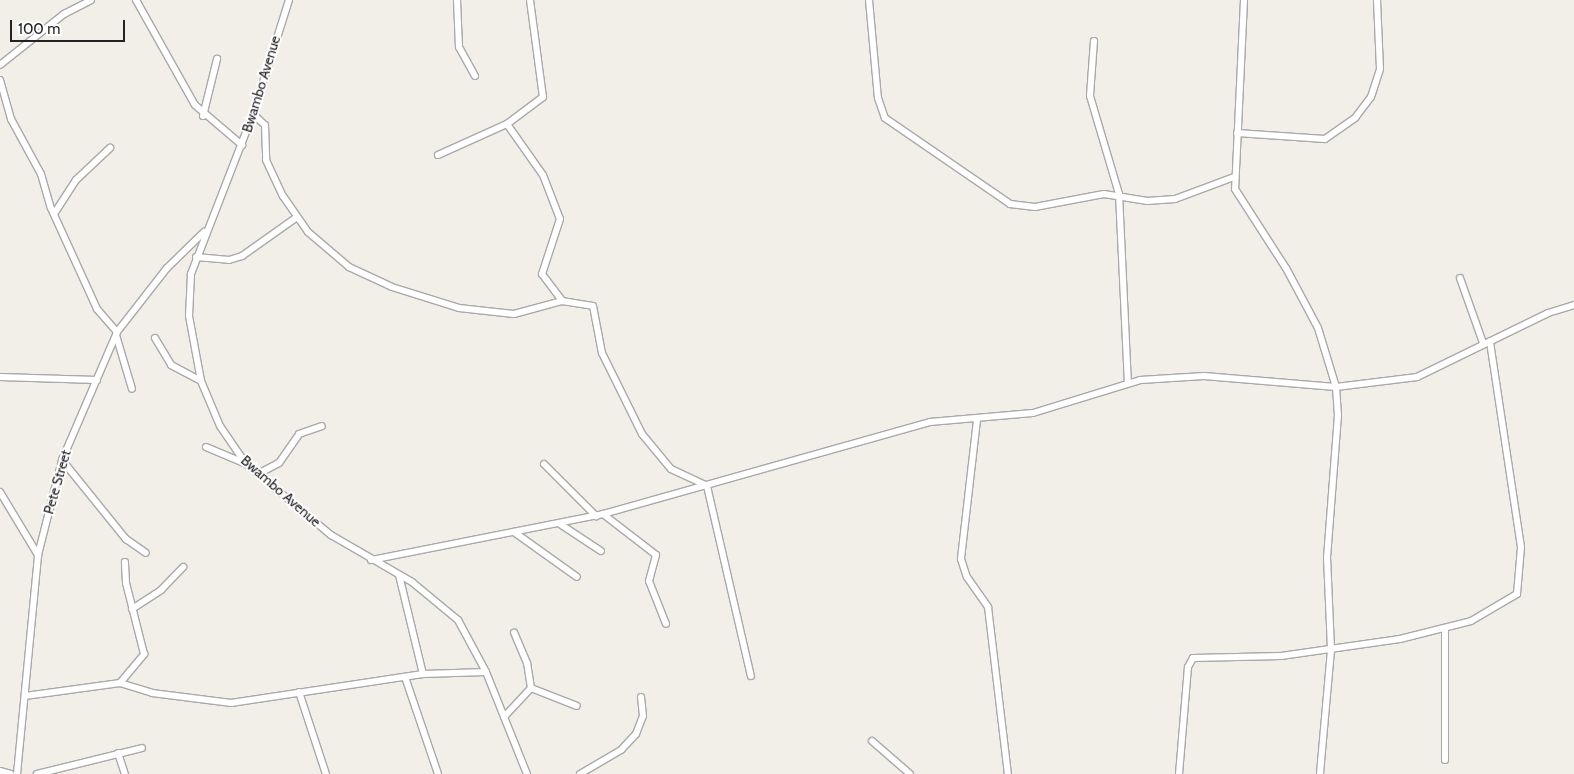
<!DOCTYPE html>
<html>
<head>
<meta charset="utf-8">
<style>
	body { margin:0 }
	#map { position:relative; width:1574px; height:774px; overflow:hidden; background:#f2efe9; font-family:Cabin,sans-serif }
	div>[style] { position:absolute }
	.roads { filter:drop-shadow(1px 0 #a9a9a9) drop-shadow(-1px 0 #a9a9a9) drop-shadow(0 1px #a9a9a9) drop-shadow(0 -1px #a9a9a9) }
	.street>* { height:6px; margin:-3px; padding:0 3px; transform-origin:3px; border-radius:3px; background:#fff }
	span { translate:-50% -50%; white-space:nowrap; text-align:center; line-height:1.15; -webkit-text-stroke:4px #fff; paint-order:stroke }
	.street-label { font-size:14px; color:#222 }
	.scale { position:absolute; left:10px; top:20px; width:115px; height:22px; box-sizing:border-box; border:2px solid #222; border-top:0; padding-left:6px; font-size:15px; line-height:18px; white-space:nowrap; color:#222; -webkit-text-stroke:4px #fff; paint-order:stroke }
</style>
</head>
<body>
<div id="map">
	<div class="roads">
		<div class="street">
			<i style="left:136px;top:0;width:120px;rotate:60.7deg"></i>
			<i style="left:195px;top:105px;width:62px;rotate:40.4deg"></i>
			<i style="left:289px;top:0;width:120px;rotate:107.5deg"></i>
			<i style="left:253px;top:114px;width:172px;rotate:111.2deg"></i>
			<i style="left:191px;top:274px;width:42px;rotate:92.7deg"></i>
			<i style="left:189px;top:316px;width:66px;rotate:79.5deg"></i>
			<i style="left:201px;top:381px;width:49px;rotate:67.1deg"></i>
			<i style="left:220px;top:426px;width:46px;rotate:55.6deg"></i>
			<i style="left:246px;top:464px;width:111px;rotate:39.9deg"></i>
			<i style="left:331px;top:535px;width:94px;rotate:30.1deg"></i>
			<i style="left:412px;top:582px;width:60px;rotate:39.6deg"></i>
			<i style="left:458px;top:620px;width:59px;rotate:61.7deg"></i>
			<i style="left:486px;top:672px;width:110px;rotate:68.1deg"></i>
			<i style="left:457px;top:0;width:47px;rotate:87.6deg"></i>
			<i style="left:459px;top:47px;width:33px;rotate:61deg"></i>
			<i style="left:530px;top:0;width:98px;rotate:82.4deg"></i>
			<i style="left:543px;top:97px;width:45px;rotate:143.1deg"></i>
			<i style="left:507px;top:124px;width:62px;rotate:54.8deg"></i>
			<i style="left:543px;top:175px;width:47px;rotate:68.9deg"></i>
			<i style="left:560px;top:219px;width:58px;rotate:108.1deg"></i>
			<i style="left:542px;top:274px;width:34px;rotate:53deg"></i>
			<i style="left:562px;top:301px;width:31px;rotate:9deg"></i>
			<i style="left:593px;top:306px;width:48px;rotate:79.2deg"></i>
			<i style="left:602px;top:353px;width:90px;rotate:63.7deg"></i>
			<i style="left:642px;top:434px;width:45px;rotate:50.4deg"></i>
			<i style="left:671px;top:469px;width:40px;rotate:25deg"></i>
			<i style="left:707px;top:486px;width:195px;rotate:77deg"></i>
			<i style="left:869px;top:0;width:98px;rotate:84.8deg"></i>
			<i style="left:878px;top:98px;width:21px;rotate:71deg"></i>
			<i style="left:885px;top:118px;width:152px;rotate:34.5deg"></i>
			<i style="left:1010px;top:204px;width:25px;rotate:7deg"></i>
			<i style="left:1035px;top:207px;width:70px;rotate:-10.7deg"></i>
			<i style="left:1104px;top:194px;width:44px;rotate:9.2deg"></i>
			<i style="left:1147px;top:201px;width:28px;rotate:-4deg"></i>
			<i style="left:1175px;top:199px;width:63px;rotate:-20.4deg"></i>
			<i style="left:1244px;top:0;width:189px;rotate:92.7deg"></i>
			<i style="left:1235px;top:189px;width:94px;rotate:57.2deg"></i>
			<i style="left:1286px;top:268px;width:68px;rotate:61.9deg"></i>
			<i style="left:1318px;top:328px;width:62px;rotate:73deg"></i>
			<i style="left:1336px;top:387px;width:28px;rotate:86deg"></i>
			<i style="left:1338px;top:415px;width:142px;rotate:94.4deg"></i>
			<i style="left:1327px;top:557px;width:93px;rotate:87.5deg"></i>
			<i style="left:1331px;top:650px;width:124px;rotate:95.1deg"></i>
			<i style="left:1094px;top:41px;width:55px;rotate:94.2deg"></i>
			<i style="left:1090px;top:96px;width:102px;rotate:73.5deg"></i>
			<i style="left:1119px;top:194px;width:189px;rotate:87.3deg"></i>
			<i style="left:0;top:65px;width:82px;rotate:-38.6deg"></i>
			<i style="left:64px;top:14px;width:30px;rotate:-27deg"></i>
			<i style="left:0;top:80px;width:41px;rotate:74.2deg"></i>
			<i style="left:11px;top:119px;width:63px;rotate:61.4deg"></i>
			<i style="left:41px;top:174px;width:35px;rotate:74deg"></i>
			<i style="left:51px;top:208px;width:111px;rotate:65.5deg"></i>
			<i style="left:97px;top:309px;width:30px;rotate:49deg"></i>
			<i style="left:253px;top:114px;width:16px;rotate:43deg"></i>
			<i style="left:265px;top:125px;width:35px;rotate:88deg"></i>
			<i style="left:266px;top:160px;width:40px;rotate:65deg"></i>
			<i style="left:283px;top:196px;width:44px;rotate:55.2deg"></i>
			<i style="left:308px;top:232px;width:54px;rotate:40.5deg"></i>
			<i style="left:349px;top:267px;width:47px;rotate:24.9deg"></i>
			<i style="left:392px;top:287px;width:70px;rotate:17.4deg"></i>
			<i style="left:459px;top:308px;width:55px;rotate:6.2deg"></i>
			<i style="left:514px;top:314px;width:50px;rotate:-15.2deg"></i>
			<i style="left:203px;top:116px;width:59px;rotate:-76.2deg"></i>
			<i style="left:1237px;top:133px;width:88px;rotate:3.9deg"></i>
			<i style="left:1325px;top:139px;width:37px;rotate:-35deg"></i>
			<i style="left:1355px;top:118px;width:26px;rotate:-53deg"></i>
			<i style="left:1371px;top:97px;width:29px;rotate:-72deg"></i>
			<i style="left:1380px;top:69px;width:69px;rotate:-92.5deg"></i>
			<i style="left:438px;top:155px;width:76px;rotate:-24.2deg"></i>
			<i style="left:54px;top:214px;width:40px;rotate:-57.1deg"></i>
			<i style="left:76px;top:180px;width:47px;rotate:-43.3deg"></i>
			<i style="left:196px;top:257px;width:33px;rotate:5deg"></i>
			<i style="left:229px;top:260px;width:14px;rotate:-17deg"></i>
			<i style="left:242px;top:256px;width:67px;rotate:-35.3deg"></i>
			<i style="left:1460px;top:278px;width:69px;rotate:70.5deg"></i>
			<i style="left:116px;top:335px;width:56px;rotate:73.5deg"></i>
			<i style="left:155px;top:338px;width:31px;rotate:59deg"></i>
			<i style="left:171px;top:365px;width:34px;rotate:28deg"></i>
			<i style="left:0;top:377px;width:97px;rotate:1.8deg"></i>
			<i style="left:977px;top:420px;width:140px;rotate:96.6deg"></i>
			<i style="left:961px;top:559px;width:19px;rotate:72deg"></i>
			<i style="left:967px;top:577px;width:37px;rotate:55deg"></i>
			<i style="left:988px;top:607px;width:168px;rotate:83.2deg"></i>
			<i style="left:206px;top:447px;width:41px;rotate:22.8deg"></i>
			<i style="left:62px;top:460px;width:102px;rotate:51deg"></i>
			<i style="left:126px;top:539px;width:24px;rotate:35deg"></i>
			<i style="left:544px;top:464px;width:74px;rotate:45deg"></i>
			<i style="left:258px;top:474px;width:24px;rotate:-28deg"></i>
			<i style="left:279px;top:463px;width:35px;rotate:-55deg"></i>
			<i style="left:299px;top:434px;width:24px;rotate:-19deg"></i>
			<i style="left:0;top:492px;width:74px;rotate:58.9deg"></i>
			<i style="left:603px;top:514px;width:67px;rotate:37.7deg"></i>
			<i style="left:656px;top:555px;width:27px;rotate:105deg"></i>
			<i style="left:649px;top:581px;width:46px;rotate:68.4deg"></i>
			<i style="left:560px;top:524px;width:49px;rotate:33.4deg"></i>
			<i style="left:514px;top:532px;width:77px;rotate:35.5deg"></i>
			<i style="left:371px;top:560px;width:237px;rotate:-11.2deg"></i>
			<i style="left:603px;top:514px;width:340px;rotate:-15.7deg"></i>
			<i style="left:930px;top:422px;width:103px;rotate:-5deg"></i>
			<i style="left:1033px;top:413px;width:112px;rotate:-17.1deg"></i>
			<i style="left:1140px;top:380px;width:64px;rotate:-3.6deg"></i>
			<i style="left:1204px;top:376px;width:132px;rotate:4.8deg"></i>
			<i style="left:1336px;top:387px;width:82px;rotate:-7deg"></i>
			<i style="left:1417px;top:377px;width:146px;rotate:-26deg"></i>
			<i style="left:1548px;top:313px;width:27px;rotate:-17deg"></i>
			<i style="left:399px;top:575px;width:102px;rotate:76.4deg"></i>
			<i style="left:132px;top:609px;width:35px;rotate:-33deg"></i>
			<i style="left:161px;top:590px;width:32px;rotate:-46deg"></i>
			<i style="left:405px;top:677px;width:102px;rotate:71.2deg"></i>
			<i style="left:120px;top:683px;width:38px;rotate:-50deg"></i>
			<i style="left:144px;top:654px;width:73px;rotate:-104.2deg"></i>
			<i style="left:126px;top:583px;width:21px;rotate:-93deg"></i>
			<i style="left:531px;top:688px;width:49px;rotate:21.4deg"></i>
			<i style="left:299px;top:692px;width:86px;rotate:71.8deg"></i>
			<i style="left:25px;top:696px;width:96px;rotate:-7.8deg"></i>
			<i style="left:120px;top:683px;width:34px;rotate:17deg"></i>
			<i style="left:152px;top:693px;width:80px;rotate:7.2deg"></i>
			<i style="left:231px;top:703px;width:194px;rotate:-8.6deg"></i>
			<i style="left:423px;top:674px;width:63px;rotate:-1.8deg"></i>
			<i style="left:504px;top:717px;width:40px;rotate:-47deg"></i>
			<i style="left:531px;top:688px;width:25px;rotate:-99deg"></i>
			<i style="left:527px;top:663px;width:33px;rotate:-113deg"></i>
			<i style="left:872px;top:741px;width:50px;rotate:41deg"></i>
			<i style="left:118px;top:753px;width:22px;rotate:72deg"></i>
			<i style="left:1445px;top:760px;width:130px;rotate:-90deg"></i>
			<i style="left:0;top:771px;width:11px;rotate:15deg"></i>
			<i style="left:17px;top:774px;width:220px;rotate:-84.5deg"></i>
			<i style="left:38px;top:555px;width:98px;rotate:-75.8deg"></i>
			<i style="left:62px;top:460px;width:139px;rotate:-66.7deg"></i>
			<i style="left:117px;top:332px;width:81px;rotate:-52deg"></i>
			<i style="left:167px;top:268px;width:52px;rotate:-44.2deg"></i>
			<i style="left:37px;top:774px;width:108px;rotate:-13.9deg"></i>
			<i style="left:580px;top:774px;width:48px;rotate:-30.3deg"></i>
			<i style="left:621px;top:750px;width:22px;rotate:-47deg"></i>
			<i style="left:636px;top:734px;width:19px;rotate:-69deg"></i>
			<i style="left:643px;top:716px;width:19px;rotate:-96deg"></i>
			<i style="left:1179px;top:774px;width:107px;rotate:-85.2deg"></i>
			<i style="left:1188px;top:667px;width:10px;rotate:-61deg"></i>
			<i style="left:1193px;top:658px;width:88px;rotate:-1.3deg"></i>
			<i style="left:1281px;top:656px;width:120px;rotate:-8.1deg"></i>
			<i style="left:1400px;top:639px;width:73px;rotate:-14.2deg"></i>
			<i style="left:1471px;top:621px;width:53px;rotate:-30.4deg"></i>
			<i style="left:1517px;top:594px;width:47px;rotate:-85.1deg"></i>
			<i style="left:1521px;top:547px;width:208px;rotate:-98.6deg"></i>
		</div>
	</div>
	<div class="street-label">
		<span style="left:261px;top:84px;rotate:-73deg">Bwambo Avenue</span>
		<span style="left:57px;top:482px;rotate:-74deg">Pete Street</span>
		<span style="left:281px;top:491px;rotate:41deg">Bwambo Avenue</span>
	</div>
	<div class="scale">100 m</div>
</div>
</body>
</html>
